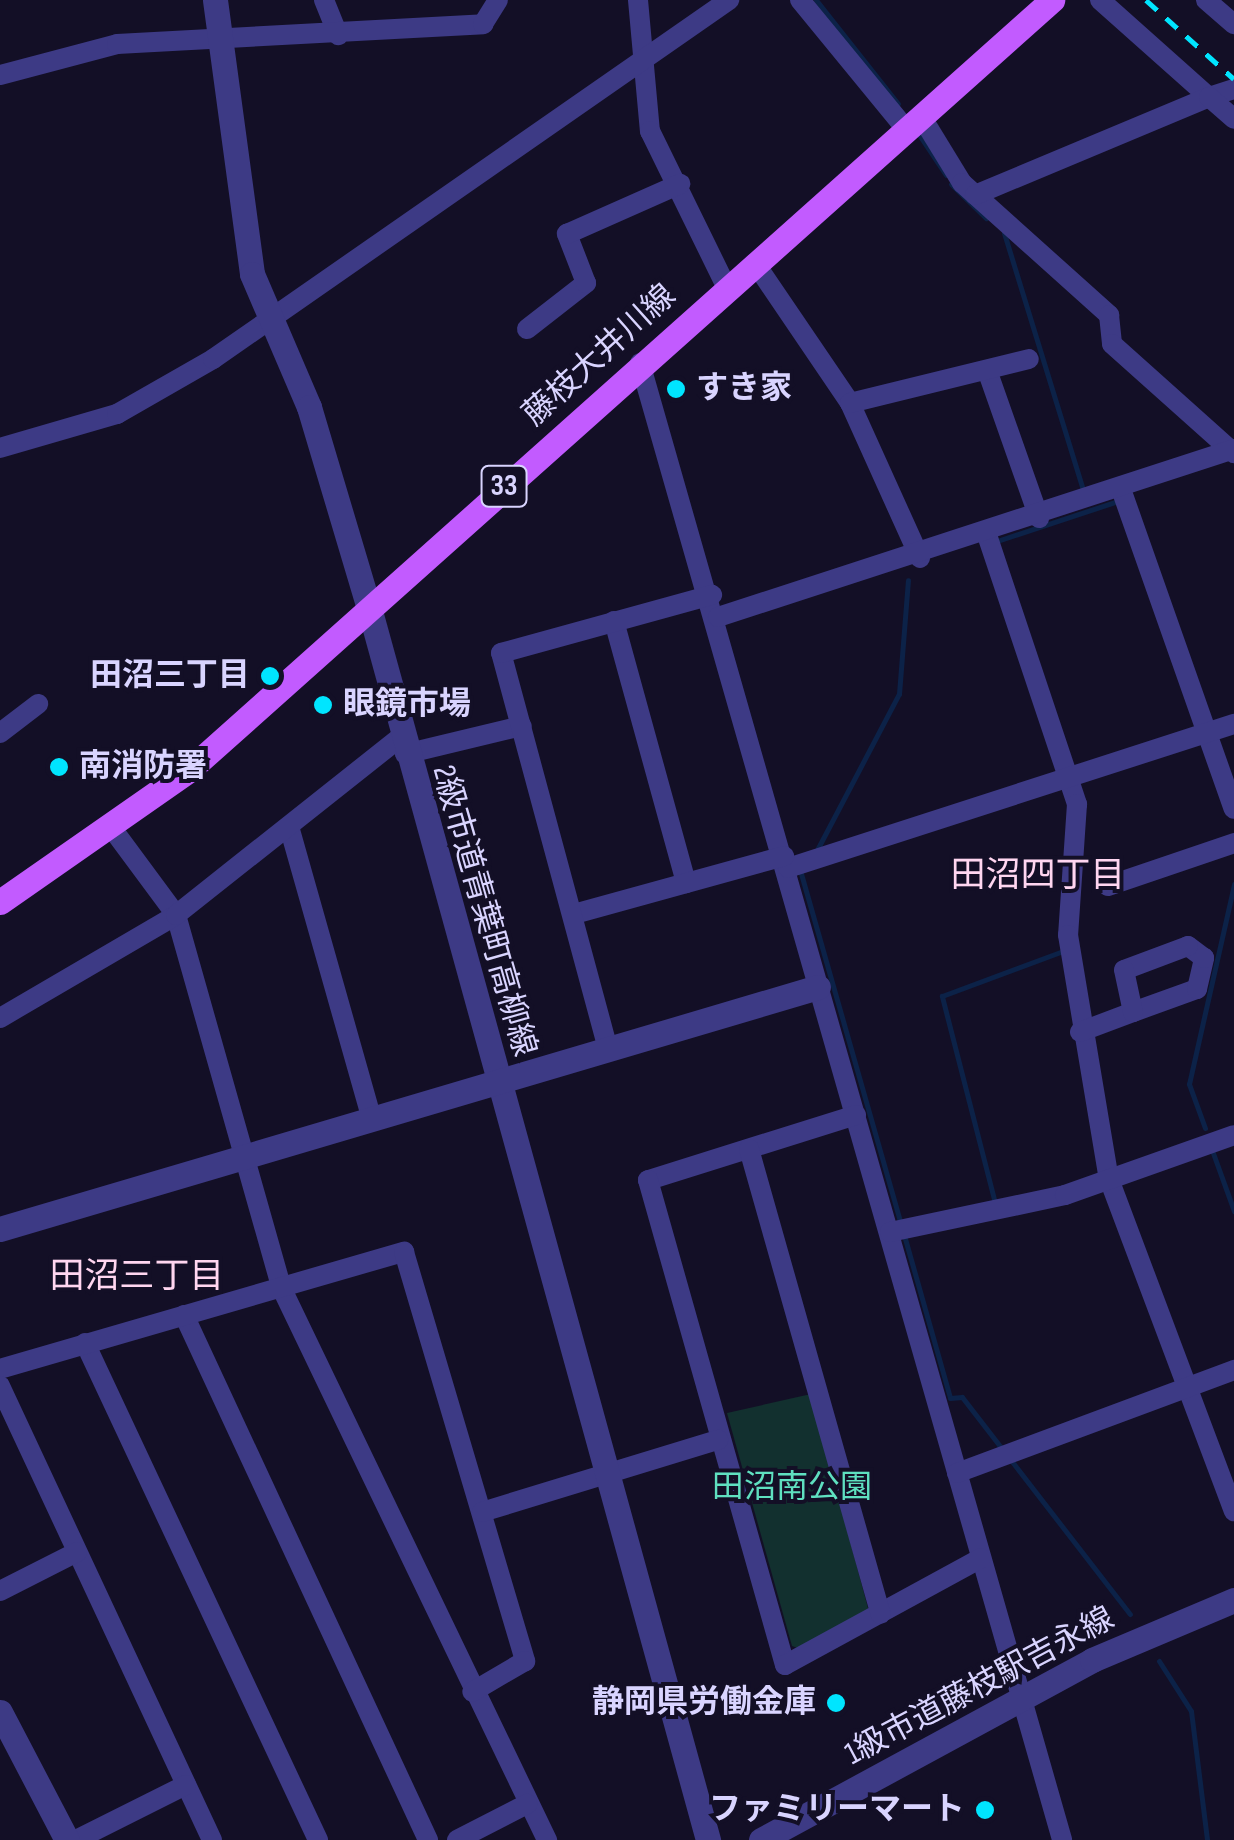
<!DOCTYPE html>
<html>
<head>
<meta charset="utf-8">
<style>
	body { margin:0 }
	#map { position:relative; width:1234px; height:1840px; overflow:hidden; background:#130f26; font-family:"Sofia Sans Condensed","Noto Sans JP",sans-serif }
	div>[style] { position:absolute }
	.green>* { inset:0; background:#12302f }
	.stream>* { height:5px; margin:-2.5px; padding:0 2.5px; transform-origin:2.5px; border-radius:2.5px; background:#0c2248 }
	.minor>* { height:20px; margin:-10px; padding:0 10px; transform-origin:10px; border-radius:10px; background:#3d3a85 }
	.tertiary>* { height:25px; margin:-12.5px; padding:0 12.5px; transform-origin:12.5px; border-radius:12.5px; background:#3d3a85 }
	.primary>* { height:25px; margin:-12.5px; padding:0 12.5px; transform-origin:12.5px; border-radius:12.5px; background:#c25bff }
	.rail>* { height:5px; margin-top:-2.5px; transform-origin:0; background:repeating-linear-gradient(90deg,#00e5ff 0 15px,transparent 0 27px) }
	.dots>* { width:28px; height:28px; translate:-50% -50%; box-sizing:border-box; border:5px solid #130f26; border-radius:50% }
	span { translate:-50% -50%; white-space:nowrap; text-align:center; line-height:1.15; -webkit-text-stroke:8px #130f26; paint-order:stroke }
	.shield-label span { padding:2px 8px; background:#130f26; border:2px solid; border-radius:8px; -webkit-text-stroke-width:0 }
	.shield-label { font-size:30px; color:#d9d4ff; font-weight:700 }
	.street-label { font-size:32px; color:#d9d4ff }
	.poi-label { font-size:32px; color:#d9d4ff; font-weight:700 }
	.left { translate:0 -50%; text-align:left }
	.right { translate:-100% -50%; text-align:right }
	.park-label { font-size:32px; color:#5fe0c0 }
	.neighbourhood-label { font-size:35px; color:#ffd6f0 }
</style>
</head>
<body>
<div id="map">
	<div class="green">
		<i style="clip-path:polygon(811px 1394px,869px 1612px,803px 1650px,792px 1646px,727px 1413px)"></i>
	</div>
	<div class="stream">
		<i style="left:816px;top:0;width:132px;rotate:51.7deg"></i>
		<i style="left:916px;top:130px;width:54px;rotate:56.3deg"></i>
		<i style="left:951px;top:184px;width:49px;rotate:44.2deg"></i>
		<i style="left:1004px;top:233px;width:272px;rotate:72.9deg"></i>
		<i style="left:997px;top:541px;width:127px;rotate:-18.3deg"></i>
		<i style="left:818px;top:848px;width:174px;rotate:-62.3deg"></i>
		<i style="left:899px;top:694px;width:114px;rotate:-85.5deg"></i>
		<i style="left:800px;top:870px;width:369px;rotate:74.1deg"></i>
		<i style="left:1205px;top:1128px;width:47px;rotate:-110deg"></i>
		<i style="left:1189px;top:1084px;width:205px;rotate:-77.3deg"></i>
		<i style="left:1213px;top:1153px;width:62px;rotate:70.1deg"></i>
		<i style="left:995px;top:1203px;width:214px;rotate:-104.4deg"></i>
		<i style="left:942px;top:996px;width:132px;rotate:-20.4deg"></i>
		<i style="left:904px;top:1235px;width:169px;rotate:74.2deg"></i>
		<i style="left:950px;top:1398px;width:12px;rotate:-5deg"></i>
		<i style="left:962px;top:1397px;width:67px;rotate:52.3deg"></i>
		<i style="left:1010px;top:1459px;width:196px;rotate:52.3deg"></i>
		<i style="left:1159px;top:1661px;width:59px;rotate:57.4deg"></i>
		<i style="left:1191px;top:1711px;width:130px;rotate:82.9deg"></i>
	</div>
	<div class="minor">
		<i style="left:324px;top:0;width:38px;rotate:68deg"></i>
		<i style="left:638px;top:0;width:132px;rotate:84.8deg"></i>
		<i style="left:650px;top:131px;width:173px;rotate:63.9deg"></i>
		<i style="left:800px;top:0;width:167px;rotate:50.6deg"></i>
		<i style="left:1100px;top:0;width:146px;rotate:41.7deg"></i>
		<i style="left:1209px;top:97px;width:26px;rotate:-18deg"></i>
		<i style="left:1206px;top:0;width:37px;rotate:41deg"></i>
		<i style="left:0;top:75px;width:121px;rotate:-14.8deg"></i>
		<i style="left:117px;top:44px;width:367px;rotate:-3.1deg"></i>
		<i style="left:483px;top:24px;width:28px;rotate:-58deg"></i>
		<i style="left:921px;top:116px;width:79px;rotate:58.5deg"></i>
		<i style="left:962px;top:183px;width:198px;rotate:41.9deg"></i>
		<i style="left:1109px;top:315px;width:29px;rotate:84deg"></i>
		<i style="left:1112px;top:344px;width:164px;rotate:41.8deg"></i>
		<i style="left:975px;top:195px;width:254px;rotate:-22.7deg"></i>
		<i style="left:1209px;top:97px;width:33px;rotate:41deg"></i>
		<i style="left:755px;top:263px;width:169px;rotate:55.8deg"></i>
		<i style="left:850px;top:403px;width:170px;rotate:65.7deg"></i>
		<i style="left:527px;top:329px;width:75px;rotate:-37.9deg"></i>
		<i style="left:586px;top:283px;width:53px;rotate:-111.2deg"></i>
		<i style="left:567px;top:234px;width:124px;rotate:-23.9deg"></i>
		<i style="left:640px;top:363px;width:1536px;rotate:74.05deg"></i>
		<i style="left:987px;top:370px;width:157px;rotate:70.6deg"></i>
		<i style="left:850px;top:403px;width:184px;rotate:-13.8deg"></i>
		<i style="left:0;top:448px;width:122px;rotate:-16.2deg"></i>
		<i style="left:117px;top:414px;width:111px;rotate:-29.8deg"></i>
		<i style="left:213px;top:359px;width:629px;rotate:-34.83deg"></i>
		<i style="left:1121px;top:489px;width:339px;rotate:70.6deg"></i>
		<i style="left:987px;top:535px;width:284px;rotate:71.5deg"></i>
		<i style="left:1077px;top:804px;width:131px;rotate:93.9deg"></i>
		<i style="left:1068px;top:935px;width:247px;rotate:80.5deg"></i>
		<i style="left:1109px;top:1179px;width:355px;rotate:69.4deg"></i>
		<i style="left:718px;top:617px;width:543px;rotate:-18.03deg"></i>
		<i style="left:614px;top:621px;width:272px;rotate:74.6deg"></i>
		<i style="left:0;top:733px;width:48px;rotate:-37.3deg"></i>
		<i style="left:405px;top:754px;width:120px;rotate:-13.5deg"></i>
		<i style="left:111px;top:827px;width:109px;rotate:53.5deg"></i>
		<i style="left:176px;top:915px;width:387px;rotate:74.2deg"></i>
		<i style="left:281px;top:1287px;width:614px;rotate:64.31deg"></i>
		<i style="left:290px;top:830px;width:301px;rotate:74.2deg"></i>
		<i style="left:788px;top:868px;width:469px;rotate:-17.9deg"></i>
		<i style="left:1108px;top:886px;width:133px;rotate:-18.8deg"></i>
		<i style="left:574px;top:914px;width:218px;rotate:-15.4deg"></i>
		<i style="left:0;top:1018px;width:204px;rotate:-30.3deg"></i>
		<i style="left:176px;top:915px;width:288px;rotate:-38.4deg"></i>
		<i style="left:1080px;top:1032px;width:57px;rotate:-20.7deg"></i>
		<i style="left:1133px;top:1012px;width:68px;rotate:-19.8deg"></i>
		<i style="left:1197px;top:989px;width:32px;rotate:-77deg"></i>
		<i style="left:1204px;top:958px;width:20px;rotate:-143deg"></i>
		<i style="left:1188px;top:946px;width:68px;rotate:159.4deg"></i>
		<i style="left:1124px;top:970px;width:43px;rotate:77.9deg"></i>
		<i style="left:608px;top:1049px;width:410px;rotate:-105.1deg"></i>
		<i style="left:501px;top:653px;width:219px;rotate:-15.4deg"></i>
		<i style="left:856px;top:1115px;width:218px;rotate:162.6deg"></i>
		<i style="left:648px;top:1180px;width:504px;rotate:74.23deg"></i>
		<i style="left:785px;top:1665px;width:223px;rotate:-28.6deg"></i>
		<i style="left:749px;top:1149px;width:483px;rotate:74.2deg"></i>
		<i style="left:890px;top:1232px;width:179px;rotate:-11.9deg"></i>
		<i style="left:1065px;top:1195px;width:179px;rotate:-19.5deg"></i>
		<i style="left:184px;top:1315px;width:579px;rotate:65.07deg"></i>
		<i style="left:85px;top:1343px;width:549px;rotate:64.88deg"></i>
		<i style="left:0;top:1369px;width:421px;rotate:-16.2deg"></i>
		<i style="left:404px;top:1252px;width:427px;rotate:73.5deg"></i>
		<i style="left:525px;top:1661px;width:61px;rotate:149.7deg"></i>
		<i style="left:0;top:1386px;width:501px;rotate:64.97deg"></i>
		<i style="left:957px;top:1473px;width:296px;rotate:-20.4deg"></i>
		<i style="left:482px;top:1512px;width:247px;rotate:-17deg"></i>
		<i style="left:0;top:1591px;width:86px;rotate:-26.9deg"></i>
		<i style="left:76px;top:1840px;width:123px;rotate:-26.6deg"></i>
		<i style="left:457px;top:1840px;width:79px;rotate:-27.2deg"></i>
	</div>
	<div class="tertiary">
		<i style="left:215px;top:0;width:276px;rotate:82.3deg"></i>
		<i style="left:252px;top:274px;width:145px;rotate:66.8deg"></i>
		<i style="left:309px;top:407px;width:213px;rotate:73.4deg"></i>
		<i style="left:370px;top:611px;width:1275px;rotate:74.62deg"></i>
		<i style="left:0;top:1229px;width:853px;rotate:-16.48deg"></i>
		<i style="left:0;top:1712px;width:144px;rotate:62.4deg"></i>
		<i style="left:761px;top:1840px;width:377px;rotate:-28.5deg"></i>
		<i style="left:1092px;top:1660px;width:154px;rotate:-22.9deg"></i>
	</div>
	<div class="primary">
		<i style="left:0;top:902px;width:231px;rotate:-34.9deg"></i>
		<i style="left:189px;top:770px;width:1157px;rotate:-41.74deg"></i>
	</div>
	<div class="rail">
		<i style="left:1146px;top:0;width:118px;rotate:41.9deg"></i>
	</div>
	<div class="dots">
		<i style="left:676px;top:389px;background:#00e5ff"></i>
		<i style="left:270px;top:676px;background:#00e5ff"></i>
		<i style="left:323px;top:705px;background:#00e5ff"></i>
		<i style="left:59px;top:767px;background:#00e5ff"></i>
		<i style="left:836px;top:1703px;background:#00e5ff"></i>
		<i style="left:985px;top:1810px;background:#00e5ff"></i>
	</div>
	<div class="shield-label">
		<span style="left:504px;top:486px">33</span>
	</div>
	<div class="street-label">
		<span style="left:600px;top:356px;rotate:-42deg">藤枝大井川線</span>
		<span style="left:483px;top:911px;rotate:74deg">2級市道青葉町高柳線</span>
		<span style="left:980px;top:1687px;rotate:-28deg">1級市道藤枝駅吉永線</span>
	</div>
	<div class="poi-label">
		<span class="left" style="left:696px;top:389px">すき家</span>
		<span class="right" style="left:250px;top:676px">田沼三丁目</span>
		<span class="left" style="left:343px;top:705px">眼鏡市場</span>
		<span class="left" style="left:79px;top:767px">南消防署</span>
		<span class="right" style="left:816px;top:1703px">静岡県労働金庫</span>
		<span class="right" style="left:965px;top:1810px">ファミリーマート</span>
	</div>
	<div class="park-label">
		<span style="left:792px;top:1488px">田沼南公園</span>
	</div>
	<div class="neighbourhood-label">
		<span style="left:1038px;top:876px">田沼四丁目</span>
		<span style="left:137px;top:1277px">田沼三丁目</span>
	</div>
</div>
</body>
</html>
